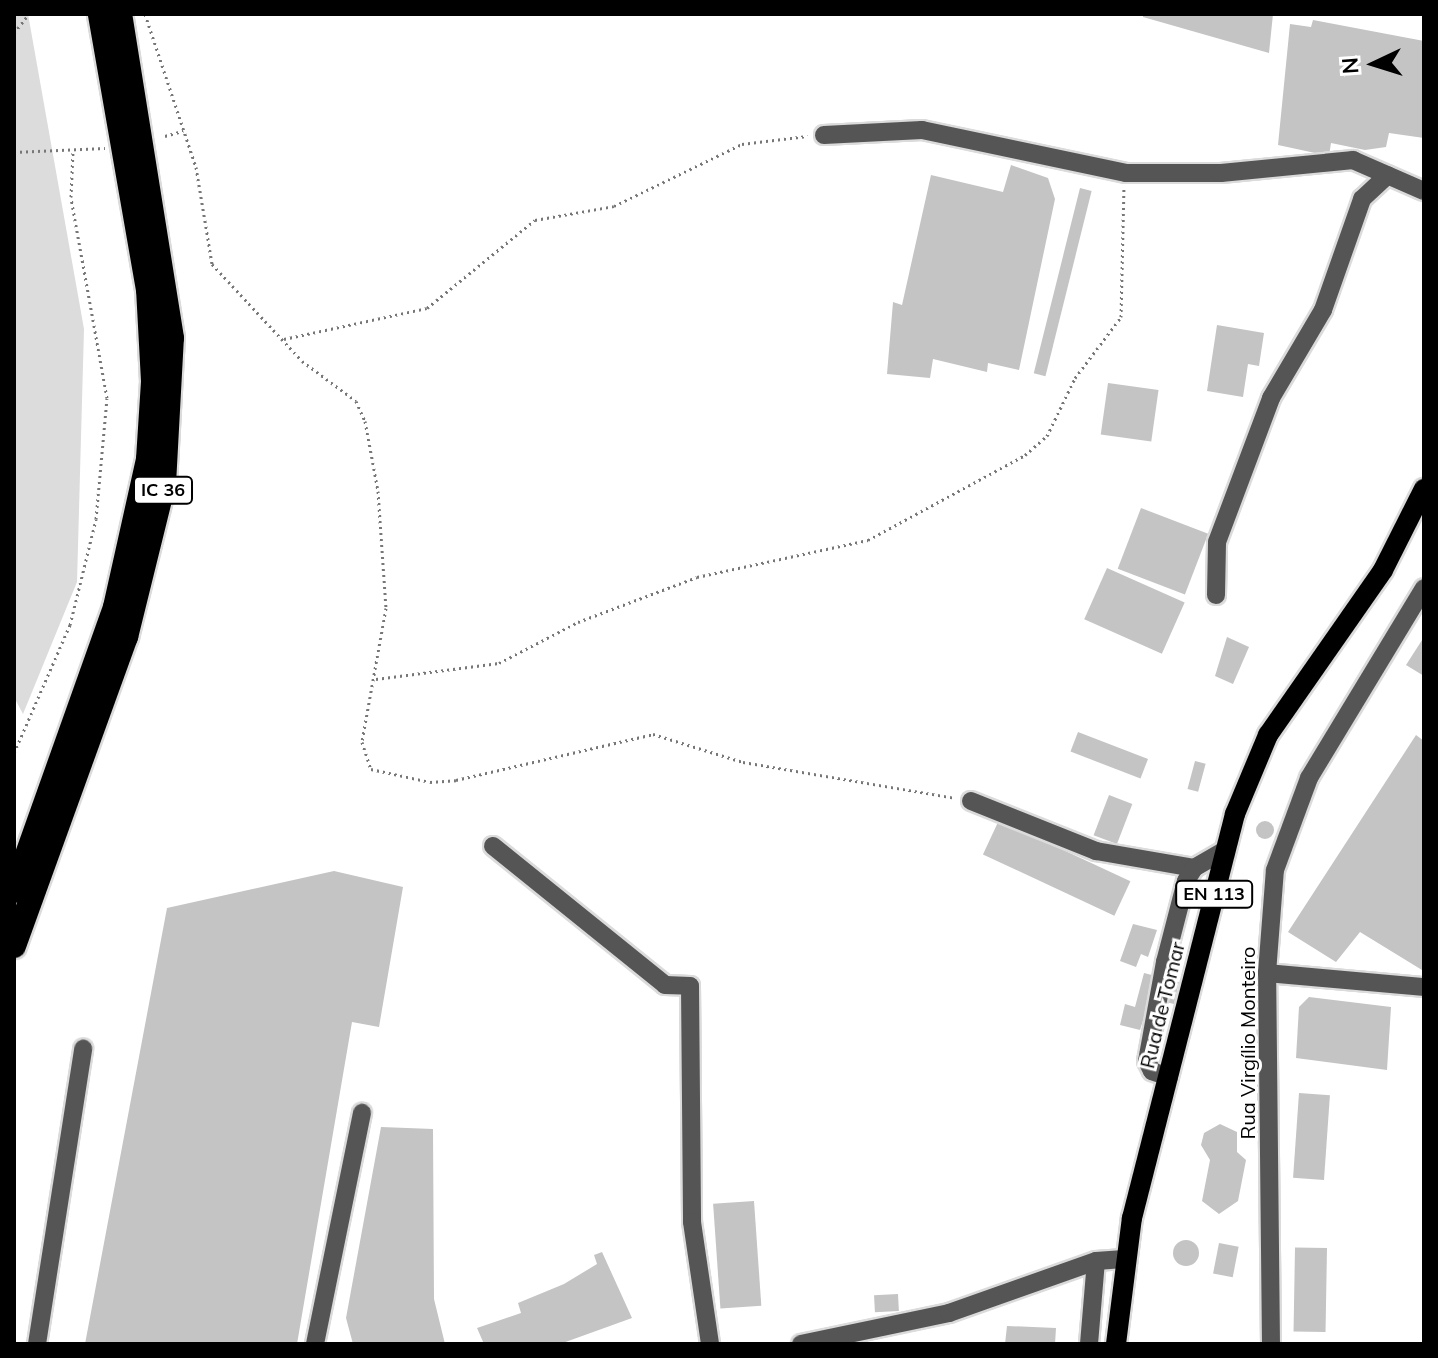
<!DOCTYPE html>
<html>
<head>
<meta charset="utf-8">
<style>
	body { margin:0 }
	#map { position:relative; width:1438px; height:1358px; overflow:hidden; background:#fff; font-family:Mulish,sans-serif }
	div>[style] { position:absolute }
	.green>* { inset:0; background:#dcdcdc }
	.building>* { inset:0; background:#c4c4c4; transform-origin:0 0 }
	.round { border-radius:50% }
	.path>* { height:3px; margin-top:-1.5px; transform-origin:0; background:repeating-linear-gradient(90deg,#777 0 2px,transparent 0 6px) }
	.roads { filter:drop-shadow(2px 0 #dbdbdb) drop-shadow(-2px 0 #dbdbdb) drop-shadow(0 2px #dbdbdb) drop-shadow(0 -2px #dbdbdb) }
	.minor>* { height:18px; margin:-9px; padding:0 9px; transform-origin:9px; border-radius:9px; background:#555 }
	.major>* { height:20px; margin:-10px; padding:0 10px; transform-origin:10px; border-radius:10px; background:#000 }
	.highway>* { height:24px; margin:-12px; padding:0 12px; transform-origin:12px; border-radius:12px; background:#000 }
	span { translate:-50% -50%; white-space:nowrap; text-align:center; line-height:1.15; -webkit-text-stroke:6px #fff; paint-order:stroke }
	.shield-label span { padding:2px 6px; background:#fff; border:2px solid; border-radius:6px; -webkit-text-stroke-width:0 }
	.shield-label { font-size:18px; color:#000; font-weight:700 }
	.street-label { font-size:20px; color:#000 }
	.frame { position:absolute; inset:0; border:16px solid #000; pointer-events:none }
	.north { position:absolute; left:1334px; top:24px; width:80px; height:80px; -webkit-text-stroke:6px #fff; paint-order:stroke; rotate:266deg; font-size:22px; font-weight:700; line-height:32px; text-align:center; color:#000 }
	.north::after { content:''; display:block; margin:auto; width:28px; height:36px; background:#000; clip-path:polygon(50% 0,100% 100%,50% 72%,0 100%) }
</style>
</head>
<body>
<div id="map">
	<div class="green">
		<i style="clip-path:polygon(14px 14px,28px 14px,84px 329px,77px 582px,23px 714px,14px 697px)"></i>
	</div>
	<div class="building">
		<i style="clip-path:polygon(1143px 14px,1273px 14px,1269px 53px,1143px 17px)"></i>
		<i style="clip-path:polygon(1313px 20px,1424px 41px,1424px 138px,1389px 133px,1386px 147px,1365px 150px,1331px 143px,1329px 156px,1278px 145px,1290px 24px,1311px 27px)"></i>
		<i style="clip-path:polygon(1011px 165px,1048px 178px,1055px 199px,1019px 370px,988px 363px,987px 372px,933px 359px,930px 378px,887px 374px,893px 302px,902px 305px,931px 175px,1003px 192px)"></i>
		<i style="left:1080px;top:188px;width:12px;height:191px;rotate:14deg"></i>
		<i style="clip-path:polygon(1217px 325px,1264px 333px,1259px 366px,1248px 364px,1243px 397px,1207px 391px)"></i>
		<i style="left:1108px;top:383px;width:51px;height:52px;rotate:8deg"></i>
		<i style="left:1141px;top:508px;width:72px;height:65px;rotate:21deg"></i>
		<i style="left:1107px;top:568px;width:85px;height:56px;rotate:24deg"></i>
		<i style="clip-path:polygon(1227px 637px,1249px 647px,1233px 684px,1215px 676px)"></i>
		<i style="clip-path:polygon(1424px 637px,1424px 676px,1406px 665px)"></i>
		<i style="left:1078px;top:732px;width:75px;height:21px;rotate:21deg"></i>
		<i style="clip-path:polygon(1416px 735px,1424px 741px,1424px 966px,1422px 970px,1360px 932px,1336px 962px,1288px 932px)"></i>
		<i style="left:1195px;top:761px;width:11px;height:29px;rotate:15deg"></i>
		<i style="left:1109px;top:795px;width:25px;height:43px;rotate:21deg"></i>
		<i style="left:999px;top:820px;width:145px;height:38px;rotate:25deg"></i>
		<i class="round" style="left:1256px;top:821px;width:18px;height:18px"></i>
		<i style="clip-path:polygon(334px 871px,403px 887px,379px 1027px,352px 1022px,297px 1344px,85px 1344px,167px 908px)"></i>
		<i style="clip-path:polygon(1133px 924px,1157px 930px,1148px 957px,1141px 954px,1136px 967px,1120px 961px)"></i>
		<i style="clip-path:polygon(1144px 973px,1179px 982px,1174px 1004px,1150px 998px,1140px 1030px,1120px 1025px,1125px 1004px,1135px 1007px)"></i>
		<i style="clip-path:polygon(1309px 997px,1391px 1007px,1387px 1070px,1296px 1058px,1299px 1007px)"></i>
		<i style="left:1299px;top:1093px;width:31px;height:85px;rotate:4deg"></i>
		<i style="clip-path:polygon(1220px 1124px,1237px 1132px,1237px 1152px,1246px 1160px,1238px 1201px,1219px 1214px,1202px 1201px,1210px 1160px,1201px 1145px,1204px 1133px)"></i>
		<i style="clip-path:polygon(381px 1127px,433px 1129px,434px 1299px,445px 1344px,353px 1344px,346px 1318px)"></i>
		<i style="left:754px;top:1201px;width:105px;height:41px;rotate:86deg"></i>
		<i class="round" style="left:1173px;top:1240px;width:26px;height:26px"></i>
		<i style="left:1219px;top:1243px;width:20px;height:31px;rotate:11deg"></i>
		<i style="left:1327px;top:1248px;width:84px;height:32px;rotate:91deg"></i>
		<i style="clip-path:polygon(602px 1252px,632px 1318px,560px 1344px,484px 1344px,477px 1328px,521px 1313px,518px 1303px,564px 1284px,597px 1264px,594px 1255px)"></i>
		<i style="left:898px;top:1294px;width:17px;height:24px;rotate:87deg"></i>
		<i style="clip-path:polygon(1007px 1326px,1056px 1328px,1055px 1344px,1005px 1344px)"></i>
	</div>
	<div class="path">
		<i style="left:145px;top:14px;width:161px;rotate:71.6deg"></i>
		<i style="left:196px;top:167px;width:98px;rotate:80.6deg"></i>
		<i style="left:212px;top:264px;width:132px;rotate:47.1deg"></i>
		<i style="left:302px;top:361px;width:67px;rotate:36.5deg"></i>
		<i style="left:356px;top:401px;width:22px;rotate:66deg"></i>
		<i style="left:365px;top:421px;width:71px;rotate:79.5deg"></i>
		<i style="left:378px;top:491px;width:117px;rotate:86.1deg"></i>
		<i style="left:386px;top:608px;width:136px;rotate:100.2deg"></i>
		<i style="left:362px;top:742px;width:28px;rotate:72deg"></i>
		<i style="left:371px;top:769px;width:60px;rotate:12.4deg"></i>
		<i style="left:430px;top:782px;width:26px;rotate:-4deg"></i>
		<i style="left:456px;top:780px;width:202px;rotate:-13.1deg"></i>
		<i style="left:653px;top:734px;width:94px;rotate:17.3deg"></i>
		<i style="left:743px;top:762px;width:215px;rotate:9.6deg"></i>
		<i style="left:14px;top:33px;width:24px;rotate:-52deg"></i>
		<i style="left:165px;top:136px;width:19px;rotate:-16deg"></i>
		<i style="left:14px;top:152px;width:91px;rotate:-2.5deg"></i>
		<i style="left:284px;top:339px;width:146px;rotate:-12.2deg"></i>
		<i style="left:427px;top:308px;width:139px;rotate:-39.2deg"></i>
		<i style="left:535px;top:220px;width:80px;rotate:-10deg"></i>
		<i style="left:614px;top:206px;width:142px;rotate:-25.8deg"></i>
		<i style="left:742px;top:144px;width:66px;rotate:-6.9deg"></i>
		<i style="left:376px;top:679px;width:124px;rotate:-7.4deg"></i>
		<i style="left:499px;top:663px;width:89px;rotate:-27.4deg"></i>
		<i style="left:578px;top:622px;width:127px;rotate:-20.7deg"></i>
		<i style="left:697px;top:577px;width:175px;rotate:-12.2deg"></i>
		<i style="left:868px;top:540px;width:179px;rotate:-28.4deg"></i>
		<i style="left:1025px;top:455px;width:29px;rotate:-41deg"></i>
		<i style="left:1047px;top:436px;width:64px;rotate:-64.2deg"></i>
		<i style="left:1075px;top:378px;width:76px;rotate:-53deg"></i>
		<i style="left:1121px;top:317px;width:129px;rotate:-88.7deg"></i>
		<i style="left:14px;top:753px;width:140px;rotate:-66.4deg"></i>
		<i style="left:70px;top:625px;width:109px;rotate:-76.2deg"></i>
		<i style="left:96px;top:519px;width:121px;rotate:-84.8deg"></i>
		<i style="left:107px;top:398px;width:204px;rotate:-100.2deg"></i>
		<i style="left:71px;top:197px;width:46px;rotate:-87.5deg"></i>
	</div>
	<div class="roads">
		<div class="minor">
			<i style="left:824px;top:135px;width:98px;rotate:-2.9deg"></i>
			<i style="left:922px;top:130px;width:208px;rotate:11.9deg"></i>
			<i style="left:1126px;top:173px;width:95px"></i>
			<i style="left:1221px;top:173px;width:133px;rotate:-5.6deg"></i>
			<i style="left:1353px;top:160px;width:77px;rotate:23.6deg"></i>
			<i style="left:1216px;top:595px;width:53px;rotate:-88.9deg"></i>
			<i style="left:1217px;top:542px;width:154px;rotate:-69.4deg"></i>
			<i style="left:1271px;top:398px;width:102px;rotate:-59.4deg"></i>
			<i style="left:1323px;top:310px;width:118px;rotate:-70.6deg"></i>
			<i style="left:1362px;top:199px;width:35px;rotate:-43deg"></i>
			<i style="left:971px;top:801px;width:135px;rotate:21.8deg"></i>
			<i style="left:1096px;top:851px;width:99px;rotate:9.8deg"></i>
			<i style="left:493px;top:846px;width:221px;rotate:38.9deg"></i>
			<i style="left:665px;top:985px;width:25px;rotate:2deg"></i>
			<i style="left:690px;top:986px;width:236px;rotate:89.5deg"></i>
			<i style="left:692px;top:1222px;width:123px;rotate:81.6deg"></i>
			<i style="left:1267px;top:973px;width:158px;rotate:5.1deg"></i>
			<i style="left:1169px;top:1077px;width:18px;rotate:-161deg"></i>
			<i style="left:1152px;top:1071px;width:11px;rotate:-117deg"></i>
			<i style="left:1147px;top:1061px;width:101px;rotate:-79.7deg"></i>
			<i style="left:1165px;top:962px;width:84px;rotate:-75.5deg"></i>
			<i style="left:1186px;top:881px;width:15px;rotate:-58deg"></i>
			<i style="left:1194px;top:868px;width:36px;rotate:-30deg"></i>
			<i style="left:37px;top:1344px;width:299px;rotate:-81.1deg"></i>
			<i style="left:315px;top:1344px;width:236px;rotate:-78.5deg"></i>
			<i style="left:801px;top:1344px;width:151px;rotate:-11.8deg"></i>
			<i style="left:949px;top:1313px;width:156px;rotate:-19.5deg"></i>
			<i style="left:1096px;top:1261px;width:28px;rotate:-4deg"></i>
			<i style="left:1089px;top:1344px;width:83px;rotate:-85.2deg"></i>
			<i style="left:1271px;top:1344px;width:371px;rotate:-90.6deg"></i>
			<i style="left:1267px;top:973px;width:103px;rotate:-85.6deg"></i>
			<i style="left:1275px;top:870px;width:98px;rotate:-69.7deg"></i>
			<i style="left:1309px;top:778px;width:222px;rotate:-58.8deg"></i>
		</div>
		<div class="major">
			<i style="left:1116px;top:1344px;width:127px;rotate:-82.8deg"></i>
			<i style="left:1132px;top:1218px;width:417px;rotate:-75.7deg"></i>
			<i style="left:1235px;top:814px;width:86px;rotate:-67.3deg"></i>
			<i style="left:1268px;top:735px;width:201px;rotate:-55.1deg"></i>
			<i style="left:1383px;top:570px;width:91px;rotate:-63.2deg"></i>
		</div>
		<div class="highway">
			<i style="left:14px;top:891px;width:301px;rotate:-70.4deg"></i>
			<i style="left:115px;top:607px;width:152px;rotate:-77.4deg"></i>
			<i style="left:148px;top:459px;width:78px;rotate:-86.3deg"></i>
			<i style="left:153px;top:381px;width:91px;rotate:-93.1deg"></i>
			<i style="left:148px;top:290px;width:280px;rotate:-99.9deg"></i>
			<i style="left:14px;top:946px;width:329px;rotate:-70.1deg"></i>
			<i style="left:126px;top:637px;width:158px;rotate:-76.1deg"></i>
			<i style="left:164px;top:484px;width:146px;rotate:-86.9deg"></i>
			<i style="left:172px;top:338px;width:328px;rotate:-99.1deg"></i>
		</div>
	</div>
	<div class="shield-label">
		<span style="left:163px;top:490px">IC 36</span>
		<span style="left:1214px;top:894px">EN 113</span>
	</div>
	<div class="street-label">
		<span style="left:1162px;top:1005px;rotate:-76deg">Rua de Tomar</span>
		<span style="left:1247px;top:1043px;rotate:-90deg">Rua Virgílio Monteiro</span>
	</div>
	<div class="frame"></div>
	<div class="north">N</div>
</div>
</body>
</html>
